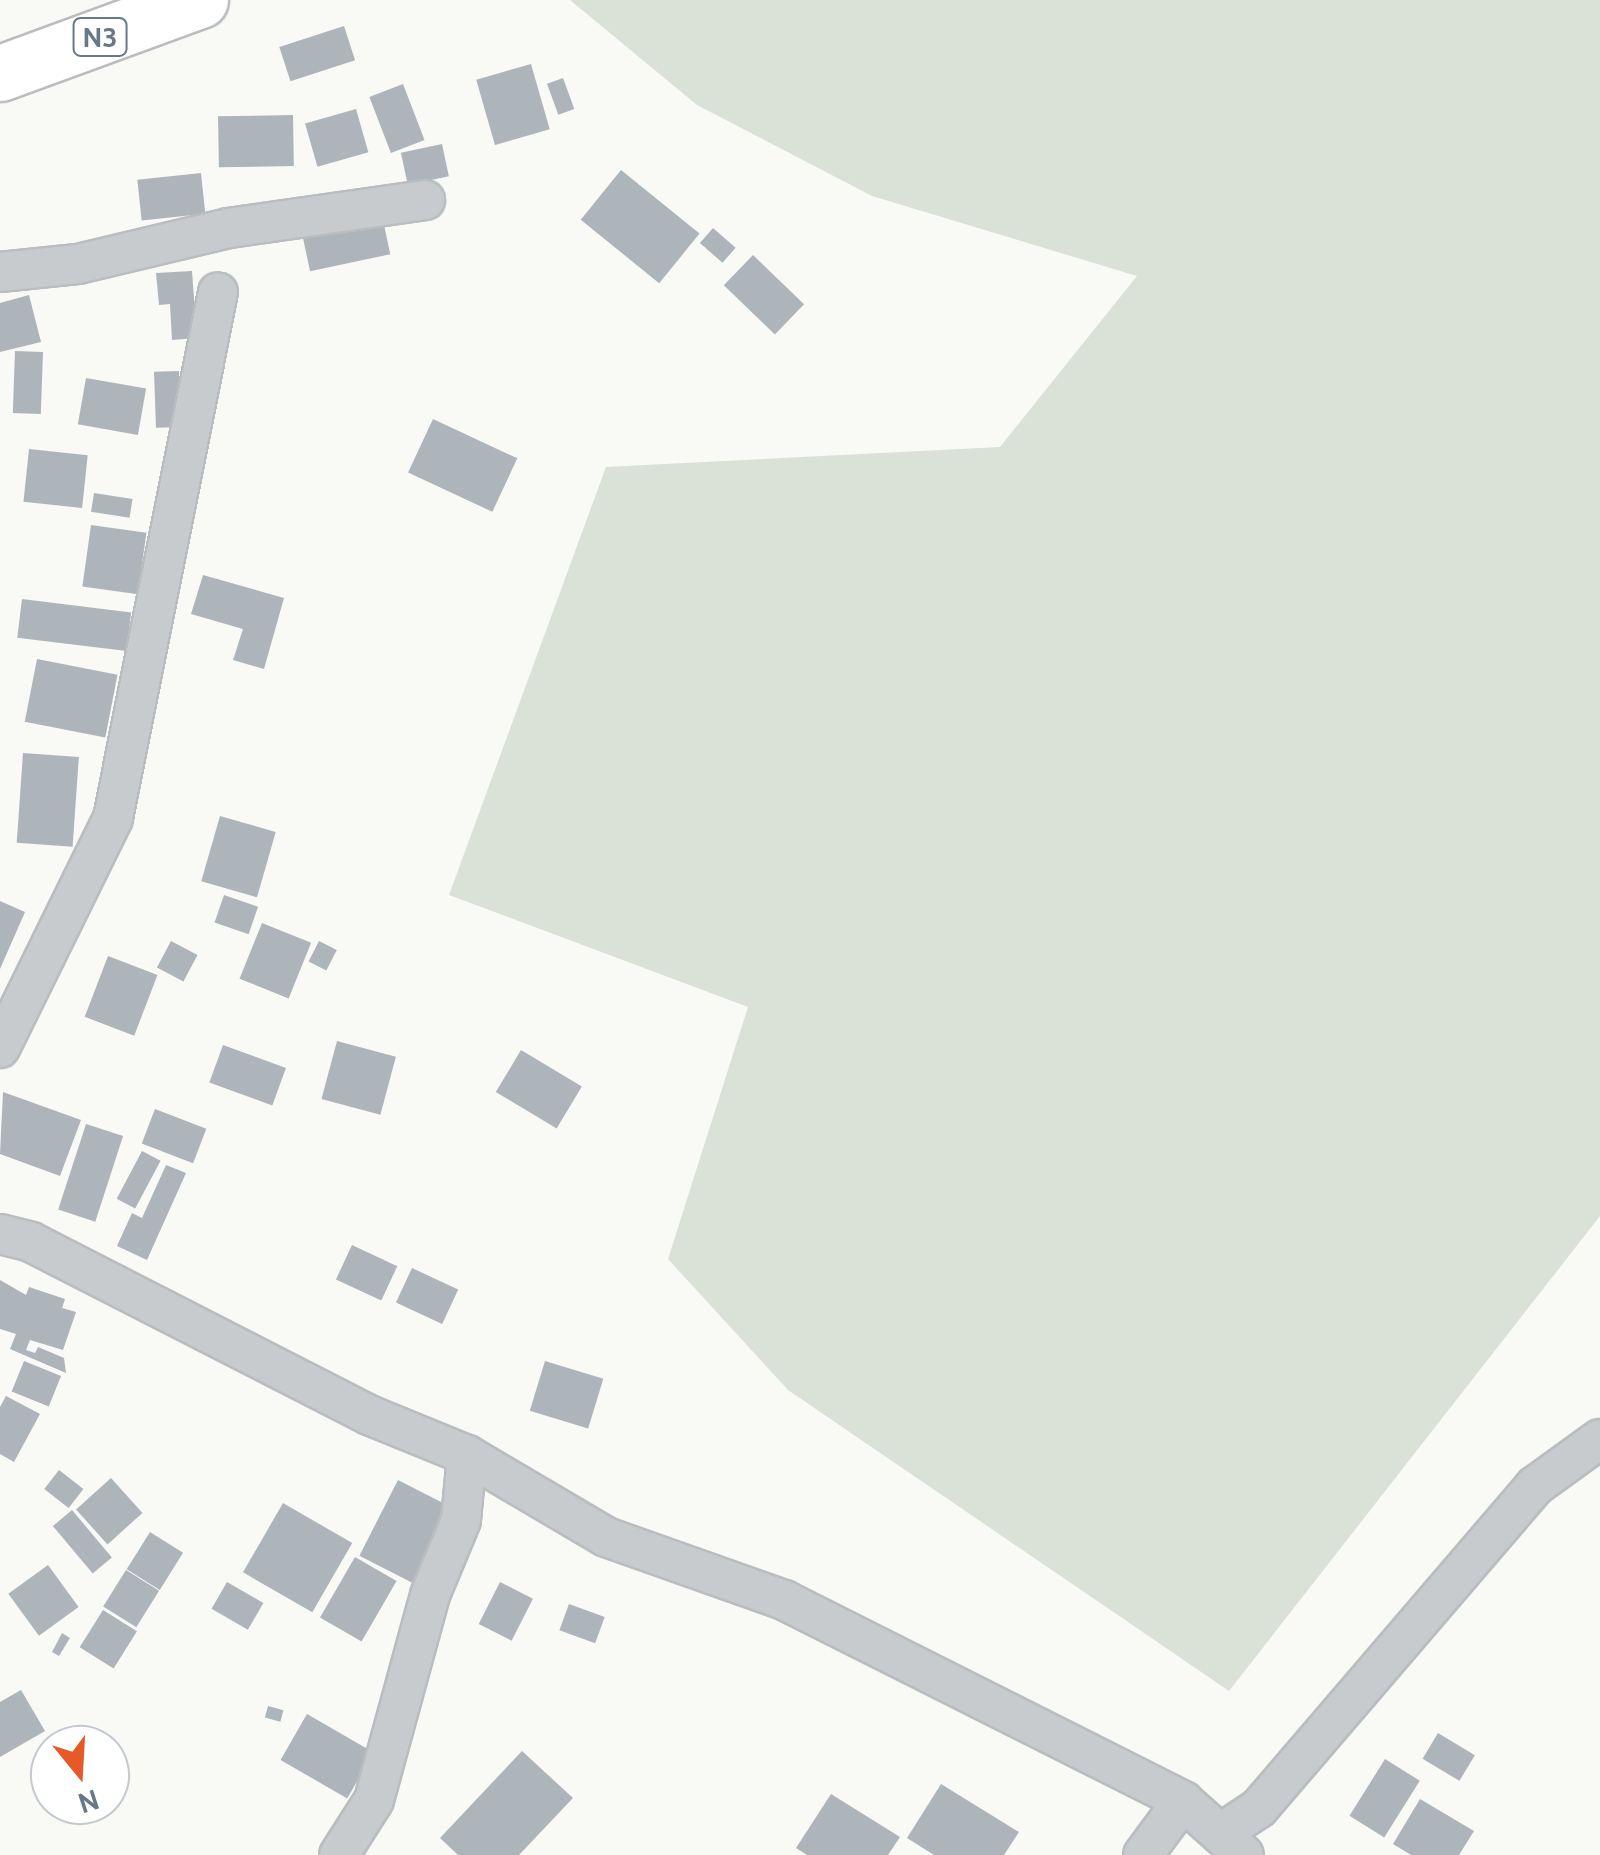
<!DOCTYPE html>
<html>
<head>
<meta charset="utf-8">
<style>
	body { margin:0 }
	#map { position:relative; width:1600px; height:1855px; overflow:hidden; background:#f9f9f6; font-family:Cabin,sans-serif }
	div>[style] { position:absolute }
	.green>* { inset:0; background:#dae1d7 }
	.building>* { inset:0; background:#adb5bb; transform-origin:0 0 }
	.roads { filter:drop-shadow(2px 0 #b9bdc0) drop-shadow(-2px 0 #b9bdc0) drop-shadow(0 2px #b9bdc0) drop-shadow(0 -2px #b9bdc0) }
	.street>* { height:38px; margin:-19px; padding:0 19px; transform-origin:19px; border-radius:19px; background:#c7cbce }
	.highway>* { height:55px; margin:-27.5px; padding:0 27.5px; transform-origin:27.5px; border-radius:27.5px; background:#fff }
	span { translate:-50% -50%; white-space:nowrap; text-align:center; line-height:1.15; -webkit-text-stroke:10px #fff; paint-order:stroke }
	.shield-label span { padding:2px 8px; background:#fff; border:2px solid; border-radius:8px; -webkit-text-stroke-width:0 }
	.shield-label { font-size:28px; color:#677888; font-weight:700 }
	.north { position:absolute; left:30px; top:1725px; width:100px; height:100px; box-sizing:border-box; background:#fff; border:2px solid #c2c9cf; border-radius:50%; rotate:162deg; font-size:28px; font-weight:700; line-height:40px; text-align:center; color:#677888 }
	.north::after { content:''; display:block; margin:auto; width:35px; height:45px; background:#e65a29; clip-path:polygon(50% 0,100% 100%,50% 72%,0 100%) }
</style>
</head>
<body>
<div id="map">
	<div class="green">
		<i style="clip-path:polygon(570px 0,1600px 0,1600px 1216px,1229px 1691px,788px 1390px,668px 1259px,748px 1007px,449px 895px,606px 467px,1000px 447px,1137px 276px,872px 196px,697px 105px)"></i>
	</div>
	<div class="building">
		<i style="left:344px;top:26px;width:36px;height:68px;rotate:72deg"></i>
		<i style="left:531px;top:64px;width:68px;height:57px;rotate:74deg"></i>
		<i style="left:563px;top:78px;width:33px;height:17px;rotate:70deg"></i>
		<i style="left:403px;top:84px;width:60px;height:36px;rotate:69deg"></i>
		<i style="left:356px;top:109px;width:45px;height:53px;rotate:74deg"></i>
		<i style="left:293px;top:115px;width:51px;height:75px;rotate:89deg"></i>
		<i style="left:442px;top:144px;width:33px;height:42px;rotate:78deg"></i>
		<i style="left:621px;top:170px;width:101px;height:64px;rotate:39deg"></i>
		<i style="left:201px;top:173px;width:41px;height:64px;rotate:84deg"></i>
		<i style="left:383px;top:220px;width:35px;height:82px;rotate:78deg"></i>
		<i style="left:713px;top:228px;width:30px;height:20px;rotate:41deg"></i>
		<i style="left:753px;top:255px;width:71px;height:42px;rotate:44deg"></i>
		<i style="clip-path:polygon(192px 271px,197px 338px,172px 340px,170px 304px,159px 305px,156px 273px)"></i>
		<i style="clip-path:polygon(29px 295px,41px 342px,0 352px,0 303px)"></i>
		<i style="left:15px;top:351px;width:28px;height:62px;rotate:2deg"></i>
		<i style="left:179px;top:371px;width:56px;height:25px;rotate:88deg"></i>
		<i style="left:86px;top:378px;width:61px;height:47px;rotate:10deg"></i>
		<i style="left:433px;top:419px;width:93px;height:59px;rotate:25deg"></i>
		<i style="left:29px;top:449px;width:59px;height:53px;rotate:6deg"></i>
		<i style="left:94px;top:493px;width:39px;height:19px;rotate:9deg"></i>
		<i style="left:91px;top:525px;width:56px;height:62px;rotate:8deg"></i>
		<i style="clip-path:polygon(203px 575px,284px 598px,264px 669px,233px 660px,243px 629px,191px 614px)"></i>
		<i style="left:22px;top:599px;width:110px;height:39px;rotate:7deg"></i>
		<i style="left:37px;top:659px;width:82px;height:64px;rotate:11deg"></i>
		<i style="left:23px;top:753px;width:56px;height:90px;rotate:4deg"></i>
		<i style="left:220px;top:816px;width:58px;height:68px;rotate:16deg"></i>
		<i style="left:224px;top:895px;width:36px;height:29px;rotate:19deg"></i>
		<i style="clip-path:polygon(0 901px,25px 912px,0 969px)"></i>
		<i style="left:262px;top:923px;width:53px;height:60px;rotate:22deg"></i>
		<i style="left:171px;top:941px;width:30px;height:30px;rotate:28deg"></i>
		<i style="left:319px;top:941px;width:20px;height:23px;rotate:27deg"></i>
		<i style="left:108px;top:956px;width:53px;height:65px;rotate:21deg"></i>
		<i style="left:337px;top:1041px;width:61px;height:60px;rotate:15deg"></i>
		<i style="left:223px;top:1045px;width:67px;height:40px;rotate:20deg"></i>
		<i style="left:521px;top:1050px;width:71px;height:49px;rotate:31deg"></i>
		<i style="clip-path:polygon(3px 1092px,81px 1120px,60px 1176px,0 1154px)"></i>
		<i style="left:155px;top:1109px;width:55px;height:37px;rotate:21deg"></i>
		<i style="left:86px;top:1124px;width:39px;height:90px;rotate:18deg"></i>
		<i style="left:142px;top:1151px;width:21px;height:54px;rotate:28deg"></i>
		<i style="clip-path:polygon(166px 1165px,186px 1173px,147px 1260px,117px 1246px,132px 1213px,142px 1218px)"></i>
		<i style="left:352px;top:1245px;width:50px;height:38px;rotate:25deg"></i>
		<i style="left:412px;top:1268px;width:51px;height:38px;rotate:25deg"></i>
		<i style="clip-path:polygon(0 1280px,26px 1295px,29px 1287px,65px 1299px,62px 1308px,76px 1312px,63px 1350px,30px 1340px,26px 1350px,35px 1353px,38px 1347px,64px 1358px,66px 1373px,10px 1349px,16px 1334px,0 1329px)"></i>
		<i style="left:24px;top:1361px;width:40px;height:33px;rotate:22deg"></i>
		<i style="left:545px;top:1361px;width:61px;height:52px;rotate:17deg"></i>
		<i style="clip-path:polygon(6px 1396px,40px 1414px,14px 1462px,0 1454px,0 1407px)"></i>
		<i style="left:59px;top:1470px;width:31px;height:24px;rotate:38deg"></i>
		<i style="left:111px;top:1478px;width:47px;height:47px;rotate:48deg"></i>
		<i style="left:398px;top:1480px;width:62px;height:85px;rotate:27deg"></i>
		<i style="left:283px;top:1503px;width:80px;height:80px;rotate:30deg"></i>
		<i style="left:72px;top:1510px;width:62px;height:25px;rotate:50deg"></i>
		<i style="left:150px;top:1532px;width:39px;height:44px;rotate:32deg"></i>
		<i style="left:355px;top:1557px;width:48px;height:70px;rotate:30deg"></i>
		<i style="left:48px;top:1565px;width:52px;height:49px;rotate:54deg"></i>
		<i style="left:126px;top:1570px;width:39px;height:43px;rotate:32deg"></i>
		<i style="left:227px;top:1582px;width:42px;height:31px;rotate:30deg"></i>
		<i style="left:500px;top:1582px;width:37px;height:47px;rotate:27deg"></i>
		<i style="left:569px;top:1604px;width:38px;height:28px;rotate:20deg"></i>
		<i style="left:103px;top:1610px;width:40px;height:44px;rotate:32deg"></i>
		<i style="clip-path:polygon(62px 1633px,70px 1638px,59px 1656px,52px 1652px)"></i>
		<i style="clip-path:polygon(21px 1690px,45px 1731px,0 1757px,0 1702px)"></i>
		<i style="left:268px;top:1706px;width:16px;height:12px;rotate:15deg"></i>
		<i style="left:307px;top:1714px;width:77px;height:53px;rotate:30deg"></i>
		<i style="left:1438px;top:1733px;width:43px;height:30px;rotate:31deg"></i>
		<i style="clip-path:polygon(522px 1751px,573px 1798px,519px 1855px,458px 1855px,440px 1838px)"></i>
		<i style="left:1385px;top:1759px;width:41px;height:67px;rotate:32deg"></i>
		<i style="clip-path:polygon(941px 1784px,1019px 1832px,1004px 1855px,934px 1855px,907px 1838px)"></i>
		<i style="clip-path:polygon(831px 1794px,900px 1837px,888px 1855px,807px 1855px,796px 1848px)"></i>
		<i style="clip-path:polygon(1420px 1799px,1474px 1831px,1459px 1855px,1411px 1855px,1393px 1844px)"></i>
	</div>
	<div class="roads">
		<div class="street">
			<i style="left:0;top:272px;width:78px;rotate:-5.9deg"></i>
			<i style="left:78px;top:264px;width:155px;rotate:-13.4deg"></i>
			<i style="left:229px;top:228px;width:198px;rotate:-8.1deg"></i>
			<i style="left:0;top:1048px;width:256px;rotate:-63.8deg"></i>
			<i style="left:113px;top:818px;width:536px;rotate:-78.71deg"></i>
			<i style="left:0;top:1234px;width:32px;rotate:14deg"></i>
			<i style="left:31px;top:1242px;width:380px;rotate:27.1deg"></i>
			<i style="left:369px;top:1415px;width:106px;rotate:22.2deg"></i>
			<i style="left:467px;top:1455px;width:161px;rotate:30.5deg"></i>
			<i style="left:606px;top:1537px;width:189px;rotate:19.5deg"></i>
			<i style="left:784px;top:1600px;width:447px;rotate:26.7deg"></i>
			<i style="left:1183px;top:1801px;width:81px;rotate:41.5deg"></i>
			<i style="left:1220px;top:1834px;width:47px;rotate:-33.7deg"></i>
			<i style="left:1259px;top:1808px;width:424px;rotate:-49.4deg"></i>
			<i style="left:1535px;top:1486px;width:80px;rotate:-35.9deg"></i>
			<i style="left:339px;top:1855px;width:65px;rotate:-57.5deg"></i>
			<i style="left:374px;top:1800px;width:213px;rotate:-74.7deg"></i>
			<i style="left:430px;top:1595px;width:81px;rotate:-67.5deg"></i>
			<i style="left:461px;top:1520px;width:65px;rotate:-84.7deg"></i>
			<i style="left:1143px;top:1855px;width:67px;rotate:-53.5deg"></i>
		</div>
		<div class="highway">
			<i style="left:0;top:73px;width:213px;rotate:-20.1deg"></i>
		</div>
	</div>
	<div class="shield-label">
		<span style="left:100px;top:37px">N3</span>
	</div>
	<div class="north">N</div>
</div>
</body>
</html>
